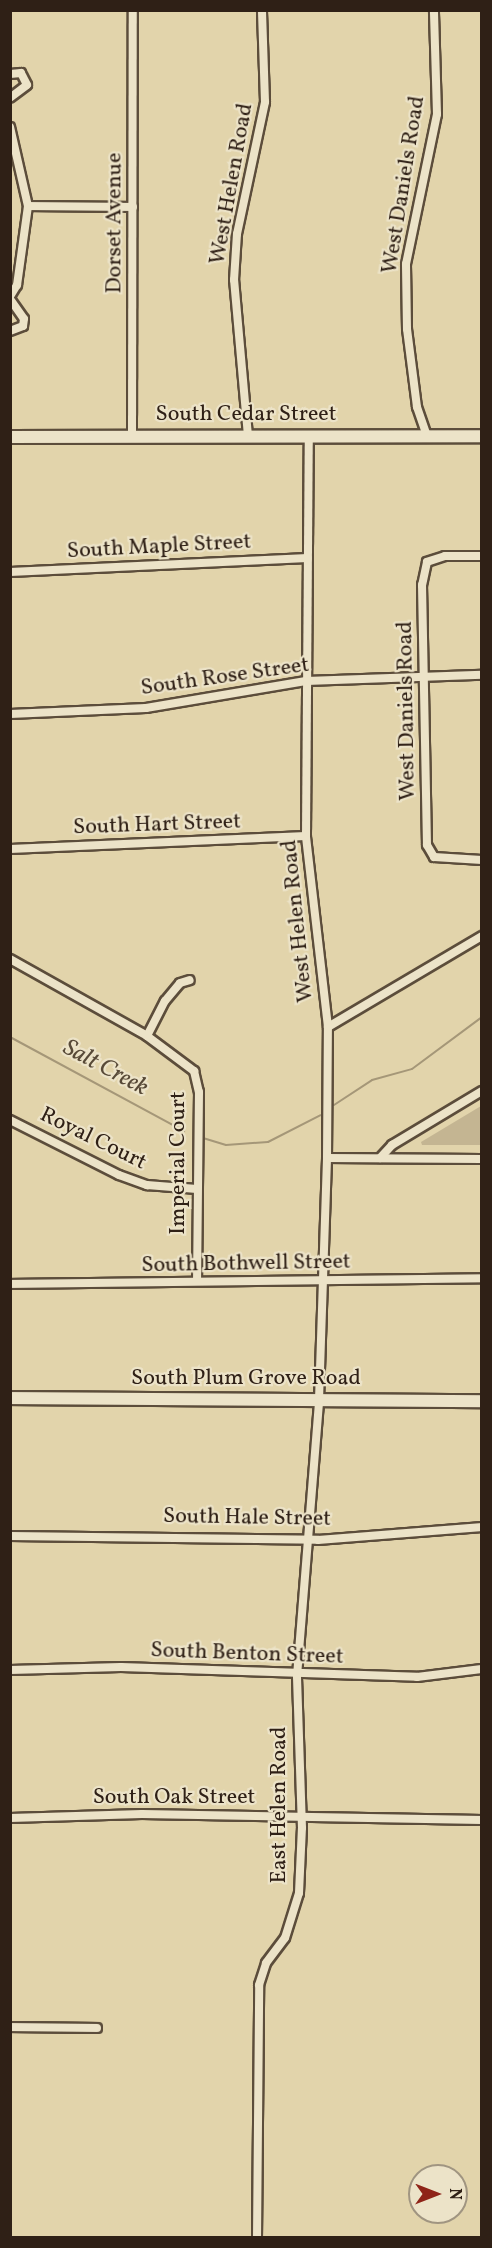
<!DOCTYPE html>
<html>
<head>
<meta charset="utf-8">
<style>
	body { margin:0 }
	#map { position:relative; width:492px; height:2248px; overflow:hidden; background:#e2d4ab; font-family:Vollkorn,serif }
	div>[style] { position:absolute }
	.green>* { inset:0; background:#c4b592 }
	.stream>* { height:2px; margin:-1px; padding:0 1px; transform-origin:1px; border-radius:1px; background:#a59778 }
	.roads { filter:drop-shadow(2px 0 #5c4d3b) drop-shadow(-2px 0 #5c4d3b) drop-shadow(0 2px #5c4d3b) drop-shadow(0 -2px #5c4d3b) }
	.street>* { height:8px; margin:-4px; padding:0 4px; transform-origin:4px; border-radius:4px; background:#ece3c8 }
	.secondary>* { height:12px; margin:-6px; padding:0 6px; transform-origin:6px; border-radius:6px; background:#ece3c8 }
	span { translate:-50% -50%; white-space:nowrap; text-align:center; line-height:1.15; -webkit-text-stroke:4.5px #ece3c8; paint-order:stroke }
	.street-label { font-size:22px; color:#2f2016 }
	.water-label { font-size:24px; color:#584a38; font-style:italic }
	.frame { position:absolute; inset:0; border:12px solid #2f2016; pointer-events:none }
	.north { position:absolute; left:408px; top:2164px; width:60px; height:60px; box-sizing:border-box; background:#ece3c8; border:2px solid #a09581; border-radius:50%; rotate:90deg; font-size:16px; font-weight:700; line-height:24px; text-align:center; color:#2f2016 }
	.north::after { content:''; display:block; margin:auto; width:21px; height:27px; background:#8f2418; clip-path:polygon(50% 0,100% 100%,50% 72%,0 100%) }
</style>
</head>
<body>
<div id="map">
	<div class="green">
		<i style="clip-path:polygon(481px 1106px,481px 1145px,422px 1145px,421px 1142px)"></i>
	</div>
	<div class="stream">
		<i style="left:10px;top:1037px;width:198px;rotate:28.4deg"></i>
		<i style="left:334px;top:1105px;width:45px;rotate:-33.3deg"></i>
		<i style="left:372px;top:1080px;width:41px;rotate:-15.4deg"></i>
		<i style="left:412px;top:1069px;width:87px;rotate:-36.6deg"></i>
		<i style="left:203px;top:1138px;width:24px;rotate:17deg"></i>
		<i style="left:226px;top:1145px;width:42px;rotate:-4.1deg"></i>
		<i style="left:268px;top:1142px;width:59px;rotate:-27deg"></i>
	</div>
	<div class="roads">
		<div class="street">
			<i style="left:10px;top:74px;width:11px;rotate:-5deg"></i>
			<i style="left:21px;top:73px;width:13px;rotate:63deg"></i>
			<i style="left:27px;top:85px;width:21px;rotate:143deg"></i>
			<i style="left:10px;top:127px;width:81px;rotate:77.2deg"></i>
			<i style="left:28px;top:206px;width:80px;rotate:97.9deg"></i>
			<i style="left:17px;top:285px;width:13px;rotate:122deg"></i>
			<i style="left:28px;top:206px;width:105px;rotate:0.5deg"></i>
			<i style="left:10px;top:299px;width:24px;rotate:55deg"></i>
			<i style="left:24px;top:319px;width:7px;rotate:98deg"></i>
			<i style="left:23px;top:326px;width:14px;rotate:159deg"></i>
			<i style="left:132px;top:436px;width:426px;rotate:-89.9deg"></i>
			<i style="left:248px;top:436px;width:157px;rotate:-95.1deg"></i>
			<i style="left:234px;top:280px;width:46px;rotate:-86.3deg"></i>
			<i style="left:237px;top:234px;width:135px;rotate:-78deg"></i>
			<i style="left:265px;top:102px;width:92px;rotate:-91.9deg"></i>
			<i style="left:427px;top:436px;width:31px;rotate:-109deg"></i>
			<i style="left:417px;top:407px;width:79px;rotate:-97.3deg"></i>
			<i style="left:407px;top:329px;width:65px;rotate:-90.9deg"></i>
			<i style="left:406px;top:264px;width:153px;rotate:-78.3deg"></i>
			<i style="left:437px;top:114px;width:104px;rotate:-91.7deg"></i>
			<i style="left:482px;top:556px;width:37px;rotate:180deg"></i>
			<i style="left:445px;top:556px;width:19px;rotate:162deg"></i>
			<i style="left:427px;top:562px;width:24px;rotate:102deg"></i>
			<i style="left:422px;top:585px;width:260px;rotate:88.9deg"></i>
			<i style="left:427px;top:845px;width:14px;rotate:60deg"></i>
			<i style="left:434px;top:857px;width:48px;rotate:3.6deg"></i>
			<i style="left:10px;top:572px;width:298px;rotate:-2.7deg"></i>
			<i style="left:10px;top:714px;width:136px;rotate:-2.5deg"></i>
			<i style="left:146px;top:708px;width:162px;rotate:-9.6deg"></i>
			<i style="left:306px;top:681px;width:176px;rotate:-2deg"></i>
			<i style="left:10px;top:849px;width:296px;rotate:-2.5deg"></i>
			<i style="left:10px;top:959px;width:157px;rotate:29.3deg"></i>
			<i style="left:147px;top:1036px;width:59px;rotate:36.7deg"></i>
			<i style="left:194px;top:1071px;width:22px;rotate:77deg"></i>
			<i style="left:199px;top:1092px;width:188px;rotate:90.6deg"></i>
			<i style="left:328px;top:1027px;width:179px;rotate:-30.6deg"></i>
			<i style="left:147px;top:1036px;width:39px;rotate:-63deg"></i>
			<i style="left:165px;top:1001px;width:23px;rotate:-50deg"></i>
			<i style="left:180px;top:983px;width:10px;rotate:-17deg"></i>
			<i style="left:10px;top:1120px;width:122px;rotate:26.8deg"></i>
			<i style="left:119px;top:1175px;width:30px;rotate:20deg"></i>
			<i style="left:147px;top:1185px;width:50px;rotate:4.6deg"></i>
			<i style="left:327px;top:1158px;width:155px;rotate:0.4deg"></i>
			<i style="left:380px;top:1158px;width:18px;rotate:-47deg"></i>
			<i style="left:392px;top:1145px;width:105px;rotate:-31deg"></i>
			<i style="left:10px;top:1284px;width:472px;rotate:-0.7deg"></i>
			<i style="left:10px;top:1536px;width:308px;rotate:0.7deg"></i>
			<i style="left:318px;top:1540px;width:165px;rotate:-4.5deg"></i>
			<i style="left:10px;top:1670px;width:111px;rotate:-1.5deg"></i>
			<i style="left:121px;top:1667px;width:296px;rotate:1.9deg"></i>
			<i style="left:417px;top:1677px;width:65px;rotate:-7deg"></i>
			<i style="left:10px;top:1818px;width:132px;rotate:-1.7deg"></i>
			<i style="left:142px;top:1814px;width:340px;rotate:1deg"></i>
			<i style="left:10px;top:2027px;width:87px;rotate:0.7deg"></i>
			<i style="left:257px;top:2238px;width:253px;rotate:-89.5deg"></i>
			<i style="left:259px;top:1985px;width:23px;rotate:-72deg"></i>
			<i style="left:266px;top:1963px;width:31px;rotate:-53deg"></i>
			<i style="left:285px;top:1938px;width:47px;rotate:-72.7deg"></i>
			<i style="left:299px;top:1893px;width:65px;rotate:-87.4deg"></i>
			<i style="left:302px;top:1828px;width:152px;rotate:-91.9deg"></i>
			<i style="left:297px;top:1676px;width:277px;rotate:-85.4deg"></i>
			<i style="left:319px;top:1400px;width:242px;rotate:-88.1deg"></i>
			<i style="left:327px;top:1158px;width:131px;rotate:-89.6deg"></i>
			<i style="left:328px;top:1027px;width:192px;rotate:-96.6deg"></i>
			<i style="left:306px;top:836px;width:400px;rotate:-89.6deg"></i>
		</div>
		<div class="secondary">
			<i style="left:10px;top:437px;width:472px;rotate:-0.1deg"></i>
			<i style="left:10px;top:1398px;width:472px;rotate:0.4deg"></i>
		</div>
	</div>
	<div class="street-label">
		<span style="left:232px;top:184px;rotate:-80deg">West Helen Road</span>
		<span style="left:404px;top:185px;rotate:-81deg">West Daniels Road</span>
		<span style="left:115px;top:223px;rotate:-90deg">Dorset Avenue</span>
		<span style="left:246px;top:415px">South Cedar Street</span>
		<span style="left:159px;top:547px;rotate:-3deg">South Maple Street</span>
		<span style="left:225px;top:677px;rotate:-8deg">South Rose Street</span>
		<span style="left:407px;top:711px;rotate:-91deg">West Daniels Road</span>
		<span style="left:157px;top:825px;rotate:-2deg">South Hart Street</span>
		<span style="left:298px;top:921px;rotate:-96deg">West Helen Road</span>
		<span style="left:93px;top:1139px;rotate:26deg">Royal Court</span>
		<span style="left:179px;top:1163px;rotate:-90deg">Imperial Court</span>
		<span style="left:246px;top:1264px;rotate:-1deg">South Bothwell Street</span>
		<span style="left:246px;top:1379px">South Plum Grove Road</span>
		<span style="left:247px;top:1518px;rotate:1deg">South Hale Street</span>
		<span style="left:247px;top:1654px;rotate:2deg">South Benton Street</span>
		<span style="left:174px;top:1798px">South Oak Street</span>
		<span style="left:280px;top:1805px;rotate:-90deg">East Helen Road</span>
	</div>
	<div class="water-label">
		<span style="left:105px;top:1069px;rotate:28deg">Salt Creek</span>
	</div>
	<div class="frame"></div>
	<div class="north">N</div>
</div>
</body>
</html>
